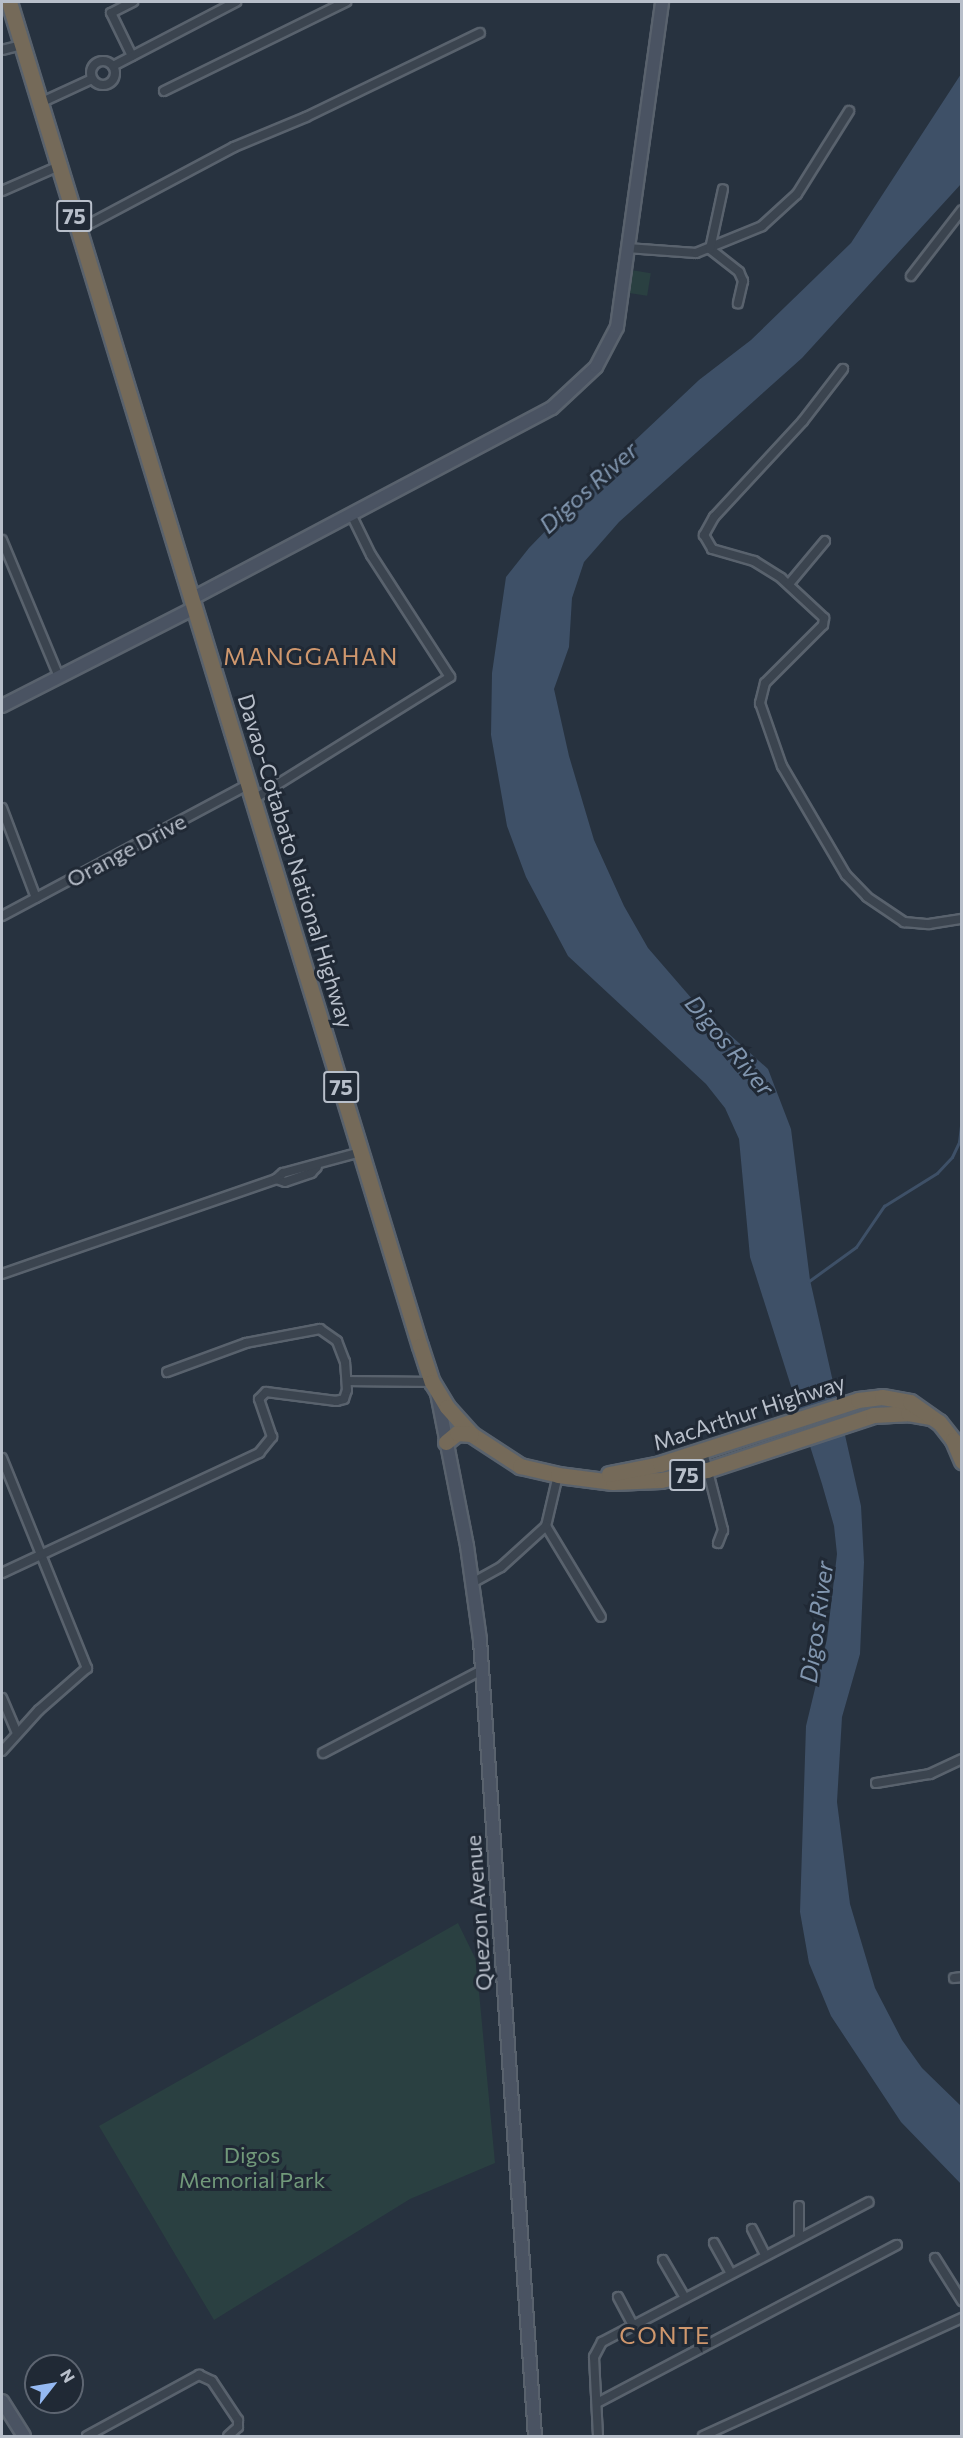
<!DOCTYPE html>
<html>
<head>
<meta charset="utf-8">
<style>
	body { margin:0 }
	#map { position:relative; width:963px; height:2438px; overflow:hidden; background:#27323f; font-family:Commissioner,sans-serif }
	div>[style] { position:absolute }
	.green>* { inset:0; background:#2a4041; transform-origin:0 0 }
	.water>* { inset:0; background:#3e5067 }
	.stream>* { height:3px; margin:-1.5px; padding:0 1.5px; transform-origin:1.5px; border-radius:1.5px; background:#3e5067 }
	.roads { filter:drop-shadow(2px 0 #59626d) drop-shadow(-2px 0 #59626d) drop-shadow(0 2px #59626d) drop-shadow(0 -2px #59626d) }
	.street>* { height:8px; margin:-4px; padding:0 4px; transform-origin:4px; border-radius:4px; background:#3b444f }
	.street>.ring { margin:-4px; padding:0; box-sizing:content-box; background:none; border:8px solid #3b444f; border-radius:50% }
	.secondary>* { height:12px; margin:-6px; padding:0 6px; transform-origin:6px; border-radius:6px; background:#4a5362 }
	.highway>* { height:15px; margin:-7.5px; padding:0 7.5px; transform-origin:7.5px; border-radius:7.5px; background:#756a59 }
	span { translate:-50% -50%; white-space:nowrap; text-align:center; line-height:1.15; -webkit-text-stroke:6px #202935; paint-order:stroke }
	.shield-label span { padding:2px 4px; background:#202935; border:2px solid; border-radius:4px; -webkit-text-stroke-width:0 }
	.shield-label { font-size:21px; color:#b8bfca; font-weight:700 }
	.street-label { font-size:22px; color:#b8bfca }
	.park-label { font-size:22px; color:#71997a }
	.water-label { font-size:24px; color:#8196af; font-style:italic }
	.neighbourhood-label { font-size:24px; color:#cf976d; letter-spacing:1.5px }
	.frame { position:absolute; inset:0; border:3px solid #b8bfca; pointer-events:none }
	.north { position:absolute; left:24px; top:2354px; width:60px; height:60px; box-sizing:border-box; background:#202935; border:2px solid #5d6571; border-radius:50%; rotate:59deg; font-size:16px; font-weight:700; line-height:24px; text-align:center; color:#b8bfca }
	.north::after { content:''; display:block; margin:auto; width:21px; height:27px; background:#95b9f2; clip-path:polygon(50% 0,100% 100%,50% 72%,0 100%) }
</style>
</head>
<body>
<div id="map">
	<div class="green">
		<i style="left:631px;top:270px;width:20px;height:23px;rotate:9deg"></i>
		<i style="clip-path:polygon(458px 1923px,476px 1960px,495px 2163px,410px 2199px,214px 2320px,99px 2126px)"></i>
	</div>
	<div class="water">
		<i style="clip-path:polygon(961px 74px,961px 184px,802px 358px,619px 522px,584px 562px,572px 598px,569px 647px,554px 689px,569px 756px,594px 840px,624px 906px,648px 948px,699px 1007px,768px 1069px,791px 1129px,810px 1280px,861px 1506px,864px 1562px,860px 1654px,842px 1717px,837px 1802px,850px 1904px,875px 1988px,902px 2040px,922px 2068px,961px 2106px,961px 2184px,901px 2122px,831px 2016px,809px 1963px,800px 1912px,806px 1726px,827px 1639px,837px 1554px,834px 1526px,822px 1484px,750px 1257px,739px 1139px,725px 1108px,706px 1084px,568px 956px,526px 877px,507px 826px,491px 735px,492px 673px,506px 577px,529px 548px,610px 464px,699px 380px,751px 340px,851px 243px)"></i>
	</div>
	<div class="stream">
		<i style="left:809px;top:1281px;width:58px;rotate:-35.9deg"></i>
		<i style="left:856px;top:1247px;width:50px;rotate:-55.7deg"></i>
		<i style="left:884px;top:1206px;width:62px;rotate:-31.9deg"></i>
		<i style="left:937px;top:1173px;width:22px;rotate:-47deg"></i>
		<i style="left:952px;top:1157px;width:17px;rotate:-65deg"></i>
		<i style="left:959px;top:1142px;width:26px;rotate:-83deg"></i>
	</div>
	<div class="roads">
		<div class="street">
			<i style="left:2px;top:50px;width:21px;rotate:-14deg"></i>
			<i style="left:132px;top:56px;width:48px;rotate:-116deg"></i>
			<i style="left:111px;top:13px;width:25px;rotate:-27deg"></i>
			<i class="ring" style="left:91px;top:61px;width:16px;height:16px"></i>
			<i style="left:113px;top:66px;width:139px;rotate:-27.5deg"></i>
			<i style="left:164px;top:91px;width:203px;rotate:-26.1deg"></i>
			<i style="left:40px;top:103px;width:57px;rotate:-24.8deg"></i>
			<i style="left:2px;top:191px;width:62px;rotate:-23.7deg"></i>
			<i style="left:78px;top:230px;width:177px;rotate:-28deg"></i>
			<i style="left:234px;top:147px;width:78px;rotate:-22.6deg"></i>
			<i style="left:306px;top:117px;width:193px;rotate:-25.8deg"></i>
			<i style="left:627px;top:248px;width:69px;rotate:4.1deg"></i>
			<i style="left:696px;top:253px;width:71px;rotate:-22.2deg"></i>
			<i style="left:762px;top:226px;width:47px;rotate:-42.4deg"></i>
			<i style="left:797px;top:194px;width:98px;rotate:-57.9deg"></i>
			<i style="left:710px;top:249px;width:37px;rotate:38deg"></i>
			<i style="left:739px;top:272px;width:10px;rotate:66deg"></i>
			<i style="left:743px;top:281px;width:23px;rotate:103deg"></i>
			<i style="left:710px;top:249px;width:61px;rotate:-77.8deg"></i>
			<i style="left:911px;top:276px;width:83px;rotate:-52.3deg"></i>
			<i style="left:843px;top:369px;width:66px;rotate:127.6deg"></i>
			<i style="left:803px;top:421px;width:131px;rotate:132.8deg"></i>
			<i style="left:714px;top:517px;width:21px;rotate:119deg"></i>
			<i style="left:704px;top:535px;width:16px;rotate:60deg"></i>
			<i style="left:712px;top:549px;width:44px;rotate:15.9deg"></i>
			<i style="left:754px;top:561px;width:32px;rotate:32deg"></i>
			<i style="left:781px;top:578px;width:59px;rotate:42.9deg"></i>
			<i style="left:824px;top:618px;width:7px;rotate:98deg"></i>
			<i style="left:823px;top:625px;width:82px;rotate:135deg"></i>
			<i style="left:765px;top:683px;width:21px;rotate:104deg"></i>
			<i style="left:760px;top:703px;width:67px;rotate:70.8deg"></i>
			<i style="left:782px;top:766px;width:126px;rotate:59.6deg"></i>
			<i style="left:846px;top:875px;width:30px;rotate:46deg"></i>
			<i style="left:867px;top:897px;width:45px;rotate:34deg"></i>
			<i style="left:904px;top:922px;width:25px;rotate:5deg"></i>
			<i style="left:929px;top:924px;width:33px;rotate:-9deg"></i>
			<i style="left:2px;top:540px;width:148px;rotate:67.4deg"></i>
			<i style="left:789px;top:584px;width:56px;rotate:-50.1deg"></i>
			<i style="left:254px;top:799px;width:231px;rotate:-31.9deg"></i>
			<i style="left:450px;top:677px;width:145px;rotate:-122.9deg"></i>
			<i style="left:371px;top:555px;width:46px;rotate:-116deg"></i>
			<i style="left:2px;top:808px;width:96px;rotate:69.3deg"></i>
			<i style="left:2px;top:916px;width:280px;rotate:-28.1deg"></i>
			<i style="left:276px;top:1179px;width:9px;rotate:18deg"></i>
			<i style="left:285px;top:1182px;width:28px;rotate:-19deg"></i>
			<i style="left:311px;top:1173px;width:8px;rotate:-45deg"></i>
			<i style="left:2px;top:1274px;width:290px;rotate:-19.1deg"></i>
			<i style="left:276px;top:1179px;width:9px;rotate:-41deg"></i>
			<i style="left:283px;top:1173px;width:81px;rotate:-15.1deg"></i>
			<i style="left:348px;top:1381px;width:84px;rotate:0.7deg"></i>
			<i style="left:703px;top:1452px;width:81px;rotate:75.6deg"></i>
			<i style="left:723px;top:1530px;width:14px;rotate:111deg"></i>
			<i style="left:2px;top:1458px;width:227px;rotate:68deg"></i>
			<i style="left:87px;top:1668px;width:64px;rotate:138.8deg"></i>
			<i style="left:39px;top:1710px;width:55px;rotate:132.1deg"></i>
			<i style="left:558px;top:1475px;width:52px;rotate:103.2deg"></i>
			<i style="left:546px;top:1526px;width:106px;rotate:58.9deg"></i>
			<i style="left:2px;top:1573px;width:284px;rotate:-25deg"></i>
			<i style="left:259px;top:1453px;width:21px;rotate:-51deg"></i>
			<i style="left:272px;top:1437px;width:40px;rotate:-108.9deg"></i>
			<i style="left:259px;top:1399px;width:10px;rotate:-45deg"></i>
			<i style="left:266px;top:1392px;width:71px;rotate:7.3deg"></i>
			<i style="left:336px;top:1401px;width:8px;rotate:-14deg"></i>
			<i style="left:344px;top:1399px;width:9px;rotate:-72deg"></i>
			<i style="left:347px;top:1390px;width:28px;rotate:-94deg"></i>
			<i style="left:345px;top:1362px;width:22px;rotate:-111deg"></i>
			<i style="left:337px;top:1341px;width:21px;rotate:-145deg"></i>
			<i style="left:320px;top:1329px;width:75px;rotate:169.3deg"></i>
			<i style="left:246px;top:1343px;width:84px;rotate:159.8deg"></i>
			<i style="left:472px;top:1583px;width:33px;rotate:-29deg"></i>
			<i style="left:501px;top:1567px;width:61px;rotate:-42.3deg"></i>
			<i style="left:2px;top:1698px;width:38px;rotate:67deg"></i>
			<i style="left:323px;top:1753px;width:179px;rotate:-27.6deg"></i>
			<i style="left:876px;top:1783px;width:55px;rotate:-9.5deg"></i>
			<i style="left:930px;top:1774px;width:35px;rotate:-25deg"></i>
			<i style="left:954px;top:1978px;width:8px;rotate:-7deg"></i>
			<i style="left:799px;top:2206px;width:32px;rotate:90deg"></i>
			<i style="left:752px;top:2229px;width:29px;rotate:63deg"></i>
			<i style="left:714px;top:2243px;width:35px;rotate:61deg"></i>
			<i style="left:935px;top:2258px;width:51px;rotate:57.9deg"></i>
			<i style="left:663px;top:2260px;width:44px;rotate:59.9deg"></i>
			<i style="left:618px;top:2297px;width:32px;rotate:62deg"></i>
			<i style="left:597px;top:2403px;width:339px;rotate:-27.8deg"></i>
			<i style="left:87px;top:2436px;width:128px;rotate:-28.6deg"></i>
			<i style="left:199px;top:2375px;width:14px;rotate:25deg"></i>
			<i style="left:212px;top:2381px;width:47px;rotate:56.3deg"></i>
			<i style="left:238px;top:2420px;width:7px;rotate:90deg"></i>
			<i style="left:238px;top:2427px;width:13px;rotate:138deg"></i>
			<i style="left:598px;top:2436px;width:79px;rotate:-92.9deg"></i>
			<i style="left:594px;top:2357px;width:17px;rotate:-62deg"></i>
			<i style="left:602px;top:2342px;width:301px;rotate:-27.7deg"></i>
			<i style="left:703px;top:2436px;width:285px;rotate:-24.5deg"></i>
		</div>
		<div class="secondary">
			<i style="left:191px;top:599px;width:408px;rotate:-27.9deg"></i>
			<i style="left:552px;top:408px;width:60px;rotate:-43deg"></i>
			<i style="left:596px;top:367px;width:45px;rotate:-62.3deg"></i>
			<i style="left:617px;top:327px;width:328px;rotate:-82.1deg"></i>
			<i style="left:2px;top:706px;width:216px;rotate:-27deg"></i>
			<i style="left:437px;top:1393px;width:156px;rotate:78.9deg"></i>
			<i style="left:467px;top:1546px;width:95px;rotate:82.1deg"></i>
			<i style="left:480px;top:1640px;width:798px;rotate:86.05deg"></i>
			<i style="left:2px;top:2401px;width:41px;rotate:57.8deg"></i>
		</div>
		<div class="highway">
			<i style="left:9px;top:2px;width:1405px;rotate:73deg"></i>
			<i style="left:420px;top:1346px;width:38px;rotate:72deg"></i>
			<i style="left:432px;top:1382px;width:29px;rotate:59deg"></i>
			<i style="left:447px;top:1407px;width:36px;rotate:48deg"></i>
			<i style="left:471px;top:1434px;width:59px;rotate:33.1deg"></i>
			<i style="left:520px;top:1466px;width:39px;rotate:13deg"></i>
			<i style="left:558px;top:1475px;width:55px;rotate:7.3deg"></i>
			<i style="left:613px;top:1482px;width:48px;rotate:-2.4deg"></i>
			<i style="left:661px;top:1480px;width:47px;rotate:-12.3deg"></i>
			<i style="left:707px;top:1470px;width:175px;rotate:-18.3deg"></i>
			<i style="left:873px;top:1415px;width:35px;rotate:-3deg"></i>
			<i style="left:908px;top:1413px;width:23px;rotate:10deg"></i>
			<i style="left:446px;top:1442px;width:14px;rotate:-39deg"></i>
			<i style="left:457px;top:1433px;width:14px;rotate:4deg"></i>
			<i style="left:609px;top:1474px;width:52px;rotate:-11.1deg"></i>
			<i style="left:660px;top:1464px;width:208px;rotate:-17.9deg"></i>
			<i style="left:858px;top:1400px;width:24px;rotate:-7deg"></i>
			<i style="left:882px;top:1397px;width:28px;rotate:10deg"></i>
			<i style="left:910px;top:1402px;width:35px;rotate:35deg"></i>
			<i style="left:939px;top:1422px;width:23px;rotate:52deg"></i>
			<i style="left:953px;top:1440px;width:23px;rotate:67deg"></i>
		</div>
	</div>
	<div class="shield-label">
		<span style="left:74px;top:216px">75</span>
		<span style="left:341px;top:1087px">75</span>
		<span style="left:687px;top:1475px">75</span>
	</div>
	<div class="street-label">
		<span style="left:126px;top:850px;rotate:-28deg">Orange Drive</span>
		<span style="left:296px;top:861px;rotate:73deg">Davao-Cotabato National Highway</span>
		<span style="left:749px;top:1412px;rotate:-18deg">MacArthur Highway</span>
		<span style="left:478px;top:1913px;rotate:-94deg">Quezon Avenue</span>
	</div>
	<div class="park-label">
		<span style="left:252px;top:2167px">Digos<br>Memorial Park</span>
	</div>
	<div class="water-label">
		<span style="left:588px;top:487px;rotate:-42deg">Digos River</span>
		<span style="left:730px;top:1045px;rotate:50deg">Digos River</span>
		<span style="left:816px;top:1622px;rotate:-82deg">Digos River</span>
	</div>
	<div class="neighbourhood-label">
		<span style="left:311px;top:656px">MANGGAHAN</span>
		<span style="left:665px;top:2335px">CONTE</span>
	</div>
	<div class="frame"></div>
	<div class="north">N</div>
</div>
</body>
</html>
